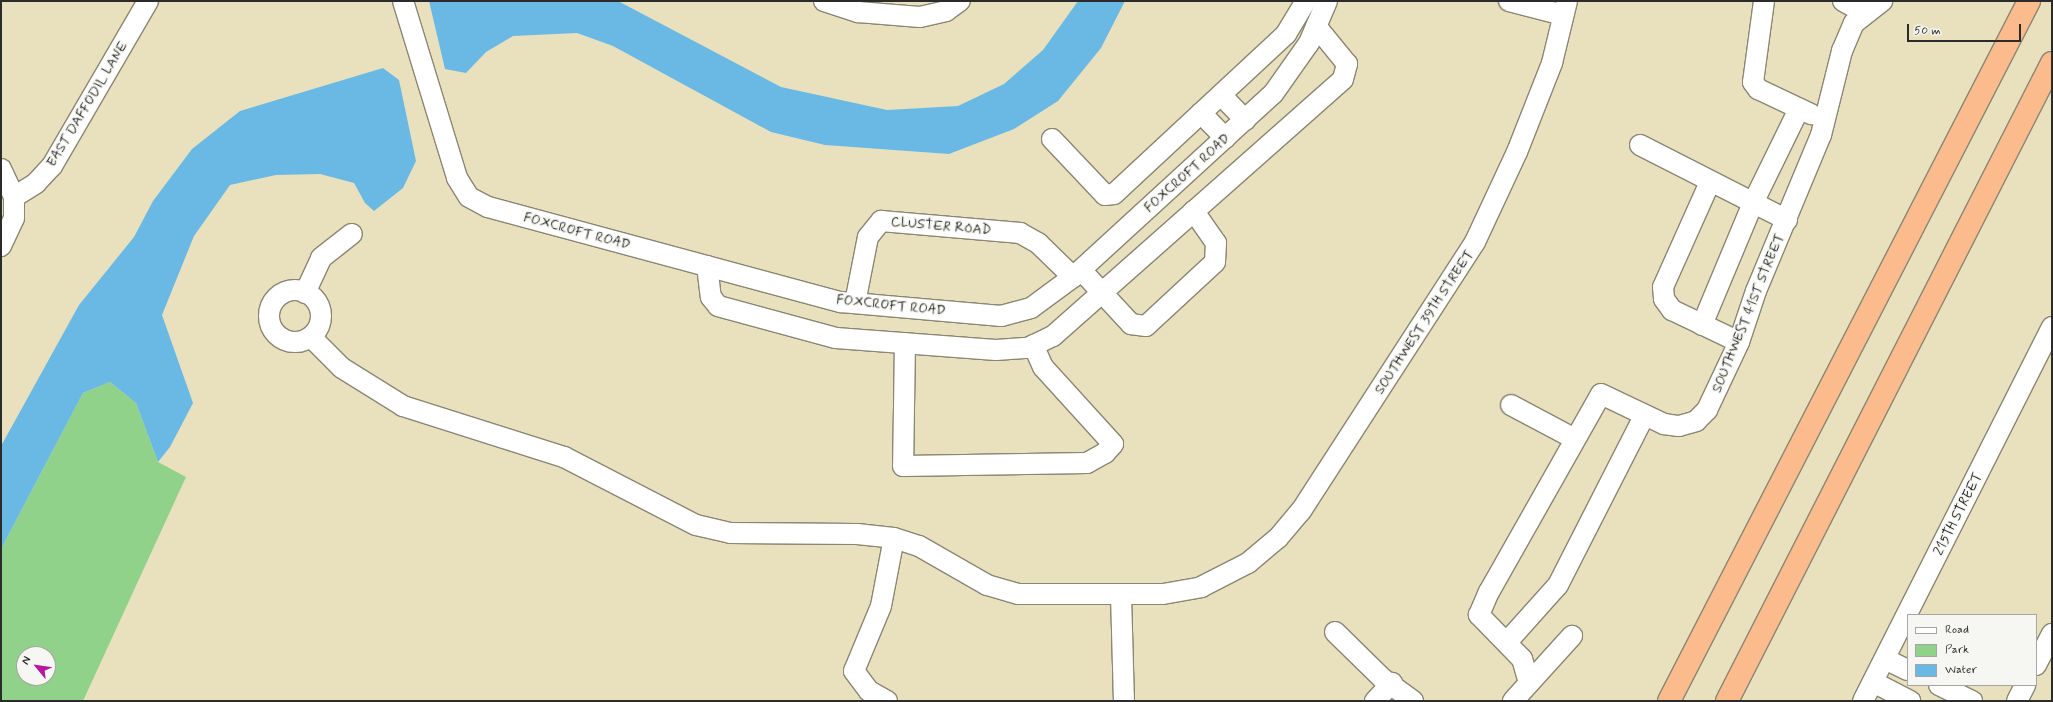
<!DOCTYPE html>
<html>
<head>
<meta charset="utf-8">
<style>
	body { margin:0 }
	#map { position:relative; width:2053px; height:702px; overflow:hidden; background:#e9e1bd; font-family:Mynerve,sans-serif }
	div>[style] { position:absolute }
	.green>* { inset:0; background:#91d28a }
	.water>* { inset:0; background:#6ab9e5 }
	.roads { filter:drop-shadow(1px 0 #8a8674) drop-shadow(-1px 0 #8a8674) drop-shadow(0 1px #8a8674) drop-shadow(0 -1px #8a8674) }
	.minor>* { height:20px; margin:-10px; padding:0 10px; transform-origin:10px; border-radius:10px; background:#fff }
	.minor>.ring { margin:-10px; padding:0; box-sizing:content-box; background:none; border:20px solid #fff; border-radius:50% }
	.highway>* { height:22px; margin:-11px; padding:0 11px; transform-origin:11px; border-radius:11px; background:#fbbb8d }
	span { translate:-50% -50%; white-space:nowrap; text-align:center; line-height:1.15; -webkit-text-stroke:3px #f6f6f2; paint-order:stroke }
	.street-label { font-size:14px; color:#2b2b2b }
	.frame { position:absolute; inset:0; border:2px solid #2b2b2b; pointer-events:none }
	.legend { position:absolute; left:1907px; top:614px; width:130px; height:72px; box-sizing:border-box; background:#f6f6f2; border:1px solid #a5a5a2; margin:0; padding:5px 7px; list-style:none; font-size:12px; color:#2b2b2b }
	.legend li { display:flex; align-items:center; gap:8px; height:20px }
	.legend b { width:20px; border:1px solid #a5a5a2 }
	.north { position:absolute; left:16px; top:646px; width:40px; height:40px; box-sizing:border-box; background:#f6f6f2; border:1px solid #a5a5a2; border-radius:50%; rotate:299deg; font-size:11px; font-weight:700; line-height:16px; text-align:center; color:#2b2b2b }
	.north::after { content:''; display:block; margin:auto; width:14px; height:18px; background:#b5179e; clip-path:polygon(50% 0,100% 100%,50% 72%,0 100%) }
	.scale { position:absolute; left:1907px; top:24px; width:114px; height:18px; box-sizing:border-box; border:2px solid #2b2b2b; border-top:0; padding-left:5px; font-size:12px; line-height:14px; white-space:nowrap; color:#2b2b2b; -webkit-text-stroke:3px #f6f6f2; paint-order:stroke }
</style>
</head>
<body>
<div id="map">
	<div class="green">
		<i style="clip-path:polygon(evenodd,110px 382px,136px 403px,158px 462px,186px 477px,83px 701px,1px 701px,1px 549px,83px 393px,110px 382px,24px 654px,48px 654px,48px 678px,24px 678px,24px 654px)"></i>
	</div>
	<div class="water">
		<i style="clip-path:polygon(429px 1px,618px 1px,781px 87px,887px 110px,958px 106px,1004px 84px,1043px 50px,1078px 1px,1125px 1px,1101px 48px,1058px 101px,1014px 129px,949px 154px,825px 145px,771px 132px,613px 46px,577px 33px,513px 36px,486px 52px,466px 73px,445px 69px)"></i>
		<i style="clip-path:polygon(383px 68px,399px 80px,416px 161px,403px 188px,374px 211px,365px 203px,354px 183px,320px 174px,276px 175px,230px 185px,194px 236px,162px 315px,193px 403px,170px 447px,158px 462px,136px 403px,110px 382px,83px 393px,1px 549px,1px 446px,79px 305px,134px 237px,153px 201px,192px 149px,240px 111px)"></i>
	</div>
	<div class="roads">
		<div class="minor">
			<i style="left:403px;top:1px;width:185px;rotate:73deg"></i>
			<i style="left:457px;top:178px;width:22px;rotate:58deg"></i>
			<i style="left:469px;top:197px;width:21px;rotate:28deg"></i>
			<i style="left:488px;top:207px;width:366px;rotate:15.1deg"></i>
			<i style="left:841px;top:302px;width:161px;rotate:5deg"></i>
			<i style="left:1001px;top:316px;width:31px;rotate:-15deg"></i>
			<i style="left:1031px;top:308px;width:52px;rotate:-36.4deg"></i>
			<i style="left:1073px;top:277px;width:271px;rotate:-42.5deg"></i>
			<i style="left:1273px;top:94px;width:62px;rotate:-54.8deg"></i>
			<i style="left:1309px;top:43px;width:46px;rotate:-66.8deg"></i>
			<i style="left:824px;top:1px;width:36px;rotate:18deg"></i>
			<i style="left:858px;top:12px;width:62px;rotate:4.6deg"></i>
			<i style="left:920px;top:17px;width:27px;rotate:-13deg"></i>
			<i style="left:946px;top:11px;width:17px;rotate:-36deg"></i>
			<i style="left:1509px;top:1px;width:56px;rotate:14.5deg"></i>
			<i style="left:1764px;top:1px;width:82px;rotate:97.7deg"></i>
			<i style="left:1753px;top:82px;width:9px;rotate:54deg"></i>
			<i style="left:1758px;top:89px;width:59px;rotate:25.3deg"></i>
			<i style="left:1843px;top:1px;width:25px;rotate:29deg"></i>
			<i style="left:1221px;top:95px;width:35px;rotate:46deg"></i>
			<i style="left:1201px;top:113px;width:35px;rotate:46deg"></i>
			<i style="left:1052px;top:139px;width:77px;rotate:46.6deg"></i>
			<i style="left:1105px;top:195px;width:9px;rotate:-6deg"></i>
			<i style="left:1114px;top:194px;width:235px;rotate:-42.9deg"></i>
			<i style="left:1286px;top:34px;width:39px;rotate:-59deg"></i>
			<i style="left:1640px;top:145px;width:165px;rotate:27deg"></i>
			<i style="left:1px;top:169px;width:31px;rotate:65deg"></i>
			<i style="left:14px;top:197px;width:21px;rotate:90deg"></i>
			<i style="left:14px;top:218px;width:31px;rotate:115deg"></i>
			<i style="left:1710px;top:182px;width:115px;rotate:114.1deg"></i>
			<i style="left:1663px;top:287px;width:12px;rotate:85deg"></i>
			<i style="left:1664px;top:299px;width:14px;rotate:54deg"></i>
			<i style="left:1672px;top:310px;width:74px;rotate:25.5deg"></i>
			<i style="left:14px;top:197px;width:26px;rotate:-32deg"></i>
			<i style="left:36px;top:183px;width:23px;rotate:-47deg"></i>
			<i style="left:52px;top:166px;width:191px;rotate:-59.8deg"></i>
			<i style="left:707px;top:266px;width:31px;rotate:83deg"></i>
			<i style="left:711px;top:297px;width:11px;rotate:52deg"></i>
			<i style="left:718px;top:306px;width:122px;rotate:15.2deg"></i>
			<i style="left:836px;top:338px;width:160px;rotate:4.3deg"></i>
			<i style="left:996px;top:350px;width:32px;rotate:-4deg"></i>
			<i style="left:1028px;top:348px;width:28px;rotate:-26deg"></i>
			<i style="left:1053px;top:336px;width:387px;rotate:-41.5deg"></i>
			<i style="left:1343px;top:79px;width:16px;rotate:-75deg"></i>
			<i style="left:1347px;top:64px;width:49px;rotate:-129.2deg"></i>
			<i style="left:1081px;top:270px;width:74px;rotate:47.2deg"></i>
			<i style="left:1131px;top:324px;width:15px;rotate:8deg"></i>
			<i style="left:1146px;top:326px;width:94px;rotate:-42.8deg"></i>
			<i style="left:1215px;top:262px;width:19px;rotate:-87deg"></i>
			<i style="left:1216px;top:243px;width:39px;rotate:-125deg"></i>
			<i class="ring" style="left:269px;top:290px;width:32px;height:32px"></i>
			<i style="left:305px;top:293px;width:38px;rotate:-65deg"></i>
			<i style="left:321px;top:258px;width:39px;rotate:-38deg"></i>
			<i style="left:855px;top:303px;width:67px;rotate:-78.9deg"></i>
			<i style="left:868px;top:237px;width:21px;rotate:-51deg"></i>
			<i style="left:881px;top:221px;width:140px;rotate:4.9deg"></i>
			<i style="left:1020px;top:233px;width:21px;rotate:29deg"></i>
			<i style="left:1038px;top:243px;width:49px;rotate:44.2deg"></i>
			<i style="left:1702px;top:325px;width:132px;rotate:-67.3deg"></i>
			<i style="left:1753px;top:203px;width:105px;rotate:-63.9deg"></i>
			<i style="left:312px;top:338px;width:42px;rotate:45deg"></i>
			<i style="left:342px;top:368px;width:72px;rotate:31.9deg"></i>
			<i style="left:403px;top:406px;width:169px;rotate:17.6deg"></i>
			<i style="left:564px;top:457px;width:148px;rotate:27.3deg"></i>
			<i style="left:696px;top:525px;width:35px;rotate:13deg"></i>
			<i style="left:730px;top:533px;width:127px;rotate:0.5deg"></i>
			<i style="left:857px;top:534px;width:37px;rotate:6deg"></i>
			<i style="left:894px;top:538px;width:26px;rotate:18deg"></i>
			<i style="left:919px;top:546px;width:78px;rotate:29.8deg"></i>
			<i style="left:987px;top:585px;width:32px;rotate:16deg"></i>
			<i style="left:1018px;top:594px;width:145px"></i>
			<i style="left:1163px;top:594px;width:39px;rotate:-10deg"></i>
			<i style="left:1201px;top:587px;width:53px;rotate:-27.1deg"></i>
			<i style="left:1248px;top:563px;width:39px;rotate:-40deg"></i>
			<i style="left:1278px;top:538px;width:35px;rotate:-50deg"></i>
			<i style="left:1301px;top:511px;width:320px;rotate:-57.1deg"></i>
			<i style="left:1475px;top:242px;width:99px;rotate:-65deg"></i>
			<i style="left:1517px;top:152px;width:96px;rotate:-68.5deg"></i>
			<i style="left:1552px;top:63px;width:64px;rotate:-76.4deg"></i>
			<i style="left:905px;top:343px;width:123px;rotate:90.9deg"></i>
			<i style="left:903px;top:466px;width:184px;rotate:-0.9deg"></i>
			<i style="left:1087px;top:463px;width:21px;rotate:-29deg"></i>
			<i style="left:1105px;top:453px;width:12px;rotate:-48deg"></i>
			<i style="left:1113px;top:444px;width:104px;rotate:-132.3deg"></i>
			<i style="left:1043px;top:367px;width:24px;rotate:-114deg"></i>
			<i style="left:1511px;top:405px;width:72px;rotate:28deg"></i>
			<i style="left:1121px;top:595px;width:106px;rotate:88.4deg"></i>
			<i style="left:1335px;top:632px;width:67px;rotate:44.4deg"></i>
			<i style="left:1383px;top:679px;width:37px;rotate:36deg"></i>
			<i style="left:1507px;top:642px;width:76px;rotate:-48.2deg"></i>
			<i style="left:1558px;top:585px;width:190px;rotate:-63deg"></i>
			<i style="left:1885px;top:659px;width:25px;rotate:26deg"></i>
			<i style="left:2036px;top:665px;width:35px;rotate:-63deg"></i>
			<i style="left:1873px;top:682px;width:42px;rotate:27.2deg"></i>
			<i style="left:1529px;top:683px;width:25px;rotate:-106deg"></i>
			<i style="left:1522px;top:659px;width:62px;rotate:-134.3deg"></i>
			<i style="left:1479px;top:615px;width:25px;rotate:-67deg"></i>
			<i style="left:1489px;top:592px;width:227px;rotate:-60.5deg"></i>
			<i style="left:1601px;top:394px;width:70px;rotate:25.5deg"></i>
			<i style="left:1664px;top:424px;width:15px;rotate:8deg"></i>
			<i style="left:1679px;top:426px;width:18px;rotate:-16deg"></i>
			<i style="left:1696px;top:421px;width:16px;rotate:-45deg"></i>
			<i style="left:1707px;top:410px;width:75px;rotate:-64.8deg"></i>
			<i style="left:1739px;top:342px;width:54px;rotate:-71.6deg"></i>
			<i style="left:1756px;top:291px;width:169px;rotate:-67.4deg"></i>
			<i style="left:1821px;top:135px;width:87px;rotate:-76deg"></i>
			<i style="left:1842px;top:51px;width:30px;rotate:-67deg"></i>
			<i style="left:1854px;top:23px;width:36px;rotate:-38deg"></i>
			<i style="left:1939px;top:685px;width:37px;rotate:26deg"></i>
			<i style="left:887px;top:701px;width:21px;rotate:-151deg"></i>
			<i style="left:869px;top:691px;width:25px;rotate:-127deg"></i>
			<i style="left:854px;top:671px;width:70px;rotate:-67.4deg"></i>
			<i style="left:881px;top:606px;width:69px;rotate:-79.2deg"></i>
			<i style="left:1375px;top:701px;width:25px;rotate:-47deg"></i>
			<i style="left:1513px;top:701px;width:88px;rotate:-47.8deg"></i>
			<i style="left:1863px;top:701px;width:419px;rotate:-63.2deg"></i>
			<i style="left:2017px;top:701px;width:18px;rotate:-63deg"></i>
		</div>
		<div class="highway">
			<i style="left:1669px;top:701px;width:787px;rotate:-62.78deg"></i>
			<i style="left:1727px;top:701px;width:716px;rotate:-63.01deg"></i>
		</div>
	</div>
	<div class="street-label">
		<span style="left:87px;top:104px;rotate:-59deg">EAST DAFFODIL LANE</span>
		<span style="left:1187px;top:173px;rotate:-42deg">FOXCROFT ROAD</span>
		<span style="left:941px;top:226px;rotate:5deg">CLUSTER ROAD</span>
		<span style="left:577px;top:231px;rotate:15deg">FOXCROFT ROAD</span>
		<span style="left:891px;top:305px;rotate:6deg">FOXCROFT ROAD</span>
		<span style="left:1748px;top:313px;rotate:-68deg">SOUTHWEST 41ST STREET</span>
		<span style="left:1424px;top:322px;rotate:-57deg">SOUTHWEST 39TH STREET</span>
		<span style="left:1958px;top:514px;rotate:-63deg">215TH STREET</span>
	</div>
	<div class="frame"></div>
	<ul class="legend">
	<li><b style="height:5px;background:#fff"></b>Road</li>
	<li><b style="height:11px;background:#91d28a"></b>Park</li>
	<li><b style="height:11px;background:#6ab9e5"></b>Water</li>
	</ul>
	<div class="north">N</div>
	<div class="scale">50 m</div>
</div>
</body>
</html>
